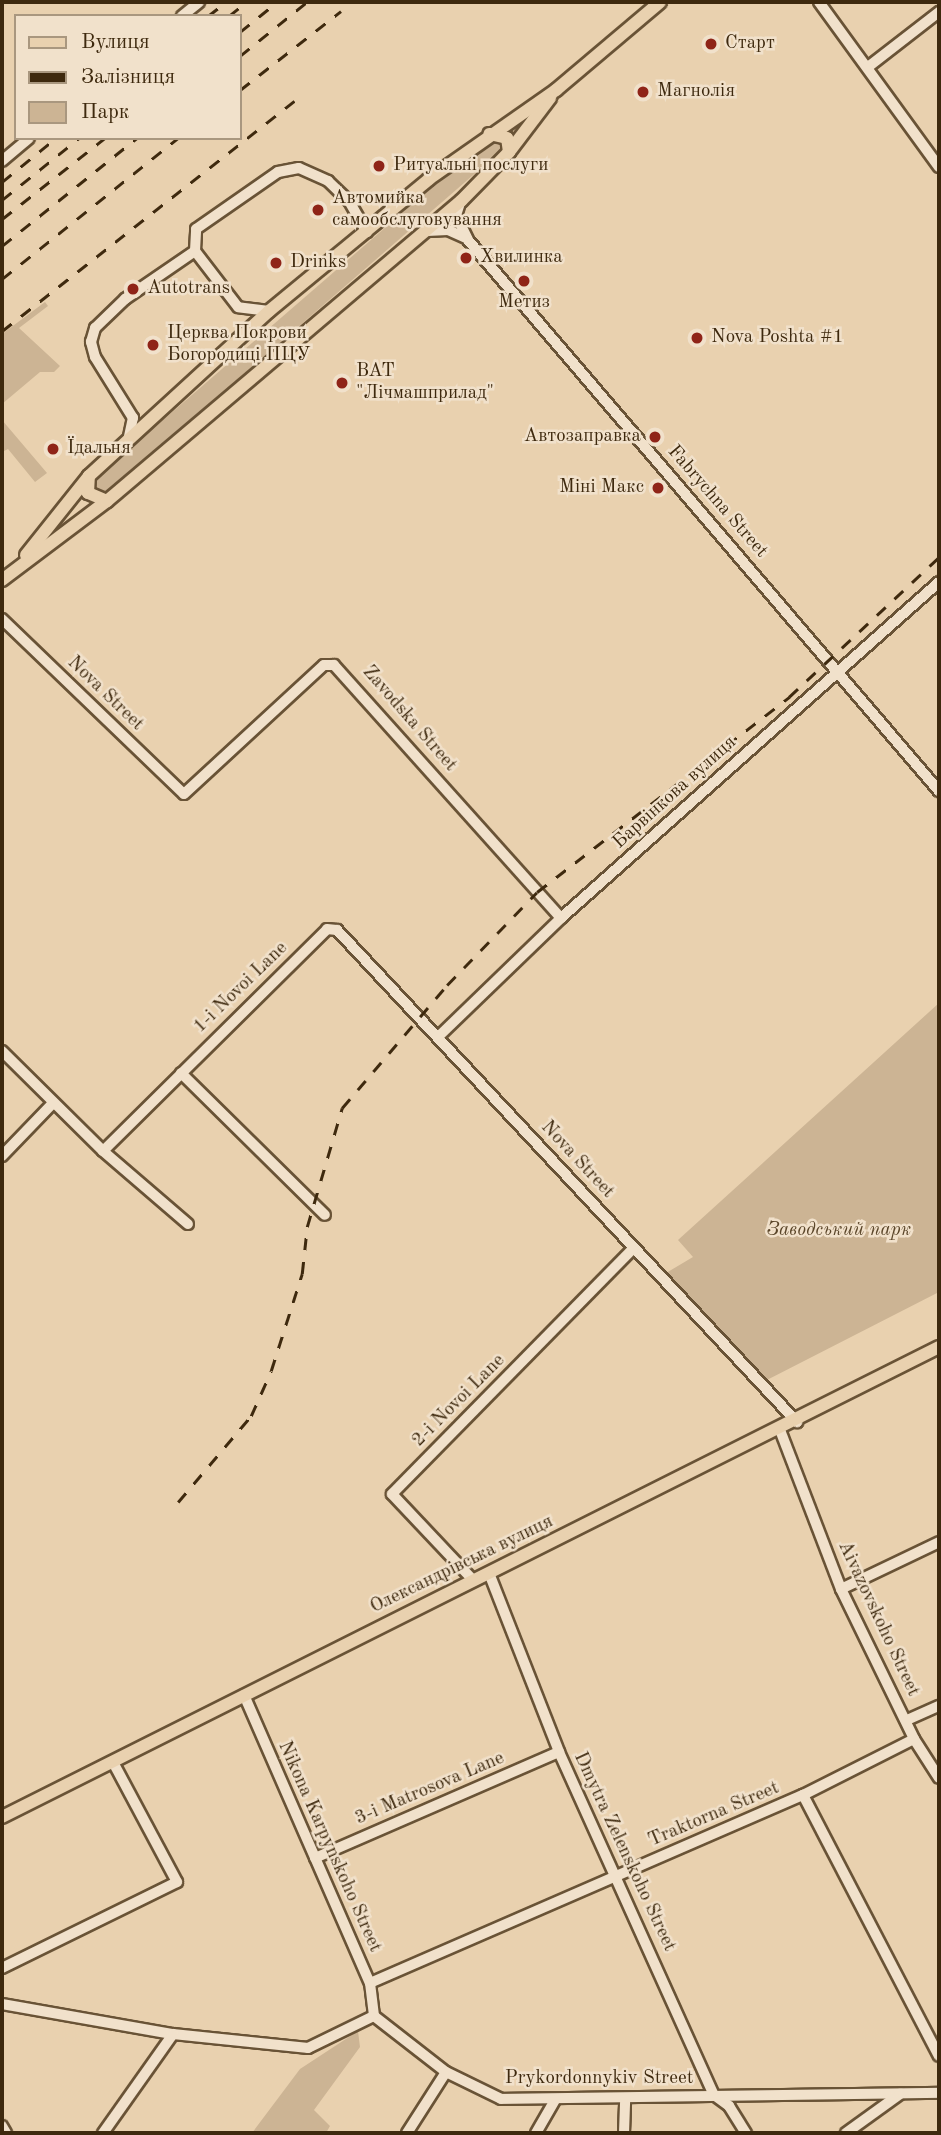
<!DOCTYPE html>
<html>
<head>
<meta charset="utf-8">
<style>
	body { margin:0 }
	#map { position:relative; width:941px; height:2135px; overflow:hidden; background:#e9d1af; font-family:"Old Standard TT",serif }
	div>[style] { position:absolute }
	.green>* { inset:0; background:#ccb494 }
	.roads { filter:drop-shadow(2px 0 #695336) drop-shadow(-2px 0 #695336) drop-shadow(0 2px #695336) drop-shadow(0 -2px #695336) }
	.minor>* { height:10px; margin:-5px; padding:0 5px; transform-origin:5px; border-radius:5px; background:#f1e1cb }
	.major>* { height:12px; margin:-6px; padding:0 6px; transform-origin:6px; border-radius:6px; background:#e9d1af }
	.rail>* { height:2.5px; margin-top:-1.25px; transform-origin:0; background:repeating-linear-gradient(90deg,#3e290e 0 12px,transparent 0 24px) }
	.dots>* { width:19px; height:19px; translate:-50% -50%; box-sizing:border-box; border:4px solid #f1e1cb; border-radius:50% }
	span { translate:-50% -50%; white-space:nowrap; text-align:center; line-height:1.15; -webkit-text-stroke:5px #f1e1cb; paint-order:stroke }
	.poi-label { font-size:19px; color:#3e290e }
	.left { translate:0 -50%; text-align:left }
	.right { translate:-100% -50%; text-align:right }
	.street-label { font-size:19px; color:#3e290e }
	.park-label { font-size:19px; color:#5a4529; font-style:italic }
	.frame { position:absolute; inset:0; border:4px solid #3e290e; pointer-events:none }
	.legend { position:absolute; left:14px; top:14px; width:228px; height:126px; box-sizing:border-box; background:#f1e1cb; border:2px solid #a9977f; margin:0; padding:9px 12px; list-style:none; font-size:21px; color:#3e290e }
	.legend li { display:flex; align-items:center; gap:14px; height:35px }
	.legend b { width:35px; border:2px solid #a9977f }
</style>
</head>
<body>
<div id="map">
	<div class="green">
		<i style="clip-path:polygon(491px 136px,499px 136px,502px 150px,107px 493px,94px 489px,96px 478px)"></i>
		<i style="clip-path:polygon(45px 302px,48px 306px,19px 328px,60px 366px,54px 372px,40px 372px,2px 404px,2px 334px)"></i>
		<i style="clip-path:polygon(2px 420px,47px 473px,35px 482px,8px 449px,2px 452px)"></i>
		<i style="clip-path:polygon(939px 1003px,939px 1292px,761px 1383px,661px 1276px,693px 1257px,678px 1240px)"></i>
		<i style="clip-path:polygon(358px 2031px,360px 2047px,314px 2110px,330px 2126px,326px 2133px,252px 2133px,300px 2069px)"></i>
	</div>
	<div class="roads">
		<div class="minor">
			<i style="left:819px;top:2px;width:204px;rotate:54deg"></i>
			<i style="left:182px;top:16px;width:22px;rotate:-39deg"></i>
			<i style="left:868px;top:67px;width:90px;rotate:-37.8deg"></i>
			<i style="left:2px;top:161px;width:35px;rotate:-40deg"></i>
			<i style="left:460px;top:203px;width:13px;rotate:108deg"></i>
			<i style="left:456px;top:215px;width:28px;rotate:64deg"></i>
			<i style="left:468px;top:240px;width:725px;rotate:49.48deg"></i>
			<i style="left:427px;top:231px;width:21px;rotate:-3deg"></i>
			<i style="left:448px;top:230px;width:20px;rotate:24deg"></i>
			<i style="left:269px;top:311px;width:31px;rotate:-173deg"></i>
			<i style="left:238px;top:307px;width:71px;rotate:-127.5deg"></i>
			<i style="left:195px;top:251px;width:22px;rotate:-87deg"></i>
			<i style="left:196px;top:229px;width:100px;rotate:-34.8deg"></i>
			<i style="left:278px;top:172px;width:21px;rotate:-11deg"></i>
			<i style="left:299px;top:168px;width:32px;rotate:24deg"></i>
			<i style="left:328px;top:181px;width:29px;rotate:44deg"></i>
			<i style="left:349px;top:201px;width:36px;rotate:60deg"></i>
			<i style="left:128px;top:441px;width:24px;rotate:-78deg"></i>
			<i style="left:133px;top:418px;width:72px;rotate:-121.9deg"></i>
			<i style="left:95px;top:357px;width:16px;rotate:-105deg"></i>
			<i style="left:91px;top:342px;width:15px;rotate:-74deg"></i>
			<i style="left:95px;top:328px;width:42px;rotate:-44deg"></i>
			<i style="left:125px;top:299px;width:85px;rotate:-34.4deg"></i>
			<i style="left:2px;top:619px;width:252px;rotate:43.9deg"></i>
			<i style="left:184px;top:794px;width:190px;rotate:-42.7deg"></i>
			<i style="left:324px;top:665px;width:10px"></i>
			<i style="left:334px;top:665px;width:340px;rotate:48.1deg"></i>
			<i style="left:439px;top:1036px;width:170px;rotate:-44deg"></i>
			<i style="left:561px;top:918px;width:506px;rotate:-41.63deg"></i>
			<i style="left:2px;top:1051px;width:142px;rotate:44.7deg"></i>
			<i style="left:103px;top:1151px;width:112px;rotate:40.7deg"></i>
			<i style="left:181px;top:1073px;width:202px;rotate:44.6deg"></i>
			<i style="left:103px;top:1151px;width:315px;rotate:-44.7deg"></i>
			<i style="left:327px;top:929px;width:10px;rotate:6deg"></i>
			<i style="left:337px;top:930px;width:674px;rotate:46.93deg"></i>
			<i style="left:2px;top:1156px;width:74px;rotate:-46.1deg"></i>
			<i style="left:780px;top:1430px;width:170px;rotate:69deg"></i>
			<i style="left:841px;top:1589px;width:167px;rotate:64deg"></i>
			<i style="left:914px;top:1739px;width:46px;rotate:57.3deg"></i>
			<i style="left:489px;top:1573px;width:192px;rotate:68.6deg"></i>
			<i style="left:559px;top:1752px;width:376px;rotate:65.7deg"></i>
			<i style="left:714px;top:2095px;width:19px;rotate:36deg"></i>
			<i style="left:729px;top:2106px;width:32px;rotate:58deg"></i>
			<i style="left:473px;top:1580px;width:118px;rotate:-133.3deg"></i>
			<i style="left:392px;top:1494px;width:345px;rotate:-45.5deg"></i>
			<i style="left:841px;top:1589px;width:109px;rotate:-25.6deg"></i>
			<i style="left:244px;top:1695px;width:314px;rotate:66.4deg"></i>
			<i style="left:370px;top:1983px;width:33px;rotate:83deg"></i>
			<i style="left:907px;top:1720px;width:35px;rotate:-24deg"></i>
			<i style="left:803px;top:1795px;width:294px;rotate:62.5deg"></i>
			<i style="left:315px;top:1858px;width:266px;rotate:-23.5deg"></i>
			<i style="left:2px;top:1968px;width:195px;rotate:-26.2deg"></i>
			<i style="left:177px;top:1882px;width:134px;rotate:-118.1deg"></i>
			<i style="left:370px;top:1983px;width:472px;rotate:-23.5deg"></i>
			<i style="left:803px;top:1795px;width:124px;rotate:-26.8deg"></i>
			<i style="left:2px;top:2004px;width:174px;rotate:10deg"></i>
			<i style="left:173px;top:2034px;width:136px;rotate:5.9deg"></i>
			<i style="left:308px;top:2048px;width:73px;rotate:-25.9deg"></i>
			<i style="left:374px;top:2016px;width:91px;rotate:37.9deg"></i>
			<i style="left:446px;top:2072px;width:61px;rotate:26.1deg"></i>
			<i style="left:501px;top:2099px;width:438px;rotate:-0.8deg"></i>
			<i style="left:2px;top:2126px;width:8px;rotate:60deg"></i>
			<i style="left:103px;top:2133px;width:121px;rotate:-54.7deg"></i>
			<i style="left:407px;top:2133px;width:72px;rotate:-57.4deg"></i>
			<i style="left:536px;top:2133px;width:38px;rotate:-60deg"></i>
			<i style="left:624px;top:2133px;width:35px;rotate:-88deg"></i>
			<i style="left:846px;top:2133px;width:67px;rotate:-35.8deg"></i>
		</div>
		<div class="major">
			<i style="left:509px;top:152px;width:68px;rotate:-52.8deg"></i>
			<i style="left:107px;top:501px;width:21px;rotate:-157deg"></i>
			<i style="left:88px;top:493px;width:17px;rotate:-87deg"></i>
			<i style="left:89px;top:476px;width:244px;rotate:-42.5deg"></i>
			<i style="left:269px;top:311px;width:207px;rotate:-39.5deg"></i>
			<i style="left:429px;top:179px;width:155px;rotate:-35deg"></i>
			<i style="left:556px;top:90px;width:136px;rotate:-40.2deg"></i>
			<i style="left:26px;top:555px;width:101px;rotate:-51.4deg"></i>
			<i style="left:2px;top:580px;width:131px;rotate:-37deg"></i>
			<i style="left:107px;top:501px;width:464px;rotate:-40.3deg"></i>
			<i style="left:461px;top:201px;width:69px;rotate:-45.6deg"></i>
			<i style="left:509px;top:152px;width:14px;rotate:-98deg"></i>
			<i style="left:507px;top:138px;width:18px;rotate:-167deg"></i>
			<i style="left:2px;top:1817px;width:1048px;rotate:-26.64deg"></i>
		</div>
	</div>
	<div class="rail">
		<i style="left:208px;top:16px;width:23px;rotate:-38deg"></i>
		<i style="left:229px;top:16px;width:22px;rotate:-39deg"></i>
		<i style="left:240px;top:32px;width:48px;rotate:-39deg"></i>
		<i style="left:240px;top:56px;width:86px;rotate:-38.9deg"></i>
		<i style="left:240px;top:90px;width:128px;rotate:-38deg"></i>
		<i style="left:2px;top:182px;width:70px;rotate:-39.2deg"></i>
		<i style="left:2px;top:200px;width:99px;rotate:-38.8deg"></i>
		<i style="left:2px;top:219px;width:131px;rotate:-38.2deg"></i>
		<i style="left:2px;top:246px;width:173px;rotate:-38.7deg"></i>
		<i style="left:2px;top:279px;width:226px;rotate:-38.7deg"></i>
		<i style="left:2px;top:331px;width:372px;rotate:-38.2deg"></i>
		<i style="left:178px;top:1502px;width:113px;rotate:-49.7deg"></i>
		<i style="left:251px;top:1416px;width:49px;rotate:-66deg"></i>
		<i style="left:271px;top:1371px;width:102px;rotate:-72.3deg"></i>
		<i style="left:302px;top:1274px;width:47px;rotate:-83.9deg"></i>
		<i style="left:307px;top:1227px;width:124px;rotate:-73.6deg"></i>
		<i style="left:342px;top:1108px;width:162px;rotate:-49.5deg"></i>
		<i style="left:447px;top:985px;width:129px;rotate:-45.9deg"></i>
		<i style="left:537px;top:892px;width:319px;rotate:-37.7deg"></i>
		<i style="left:789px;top:697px;width:205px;rotate:-43deg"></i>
	</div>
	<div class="dots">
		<i style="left:711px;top:44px;background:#8f2418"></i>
		<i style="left:643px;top:92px;background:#8f2418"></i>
		<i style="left:379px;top:166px;background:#8f2418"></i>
		<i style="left:318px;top:210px;background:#8f2418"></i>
		<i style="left:466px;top:258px;background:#8f2418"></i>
		<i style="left:276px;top:263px;background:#8f2418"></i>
		<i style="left:524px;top:281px;background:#8f2418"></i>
		<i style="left:133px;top:289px;background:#8f2418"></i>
		<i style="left:697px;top:338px;background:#8f2418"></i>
		<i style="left:153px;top:345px;background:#8f2418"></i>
		<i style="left:342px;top:383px;background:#8f2418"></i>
		<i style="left:655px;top:437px;background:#8f2418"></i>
		<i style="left:53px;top:449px;background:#8f2418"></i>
		<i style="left:658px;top:488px;background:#8f2418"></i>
	</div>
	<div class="poi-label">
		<span class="left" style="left:725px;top:44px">Старт</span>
		<span class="left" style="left:657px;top:92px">Магнолія</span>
		<span class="left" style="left:393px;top:166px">Ритуальні послуги</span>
		<span class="left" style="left:332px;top:210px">Автомийка<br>самообслуговування</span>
		<span class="left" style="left:480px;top:258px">Хвилинка</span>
		<span class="left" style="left:290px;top:263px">Drinks</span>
		<span class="left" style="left:147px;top:289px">Autotrans</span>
		<span style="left:524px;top:303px">Метиз</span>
		<span class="left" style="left:167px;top:345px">Церква Покрови<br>Богородиці ПЦУ</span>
		<span class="left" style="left:711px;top:338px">Nova Poshta #1</span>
		<span class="left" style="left:356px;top:383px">ВАТ<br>"Лічмашприлад"</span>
		<span class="right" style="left:641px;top:437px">Автозаправка</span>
		<span class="left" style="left:67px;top:449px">Їдальня</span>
		<span class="right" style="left:644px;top:488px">Міні Макс</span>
	</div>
	<div class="street-label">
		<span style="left:717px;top:502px;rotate:49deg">Fabrychna Street</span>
		<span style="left:105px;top:694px;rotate:44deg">Nova Street</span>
		<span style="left:409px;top:719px;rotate:49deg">Zavodska Street</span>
		<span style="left:675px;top:793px;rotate:-42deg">Барвінкова вулиця</span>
		<span style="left:241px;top:988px;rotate:-44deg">1-i Novoi Lane</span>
		<span style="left:577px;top:1160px;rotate:47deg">Nova Street</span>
		<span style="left:459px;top:1401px;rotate:-45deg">2-i Novoi Lane</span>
		<span style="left:462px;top:1565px;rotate:-26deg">Олександрівська вулиця</span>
		<span style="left:878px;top:1619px;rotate:65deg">Aivazovskoho Street</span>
		<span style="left:430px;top:1789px;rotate:-23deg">3-i Matrosova Lane</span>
		<span style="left:714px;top:1815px;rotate:-23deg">Traktorna Street</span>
		<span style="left:329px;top:1847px;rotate:66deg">Nikona Karpynskoho Street</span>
		<span style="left:624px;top:1852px;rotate:65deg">Dmytra Zelenskoho Street</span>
		<span style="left:599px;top:2079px">Prykordonnykiv Street</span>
	</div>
	<div class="park-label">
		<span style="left:839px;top:1231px">Заводський парк</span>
	</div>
	<div class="frame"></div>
	<ul class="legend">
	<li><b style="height:9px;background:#e9d1af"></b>Вулиця</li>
	<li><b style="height:9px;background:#3e290e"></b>Залізниця</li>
	<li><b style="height:19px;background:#ccb494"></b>Парк</li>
	</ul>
</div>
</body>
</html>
